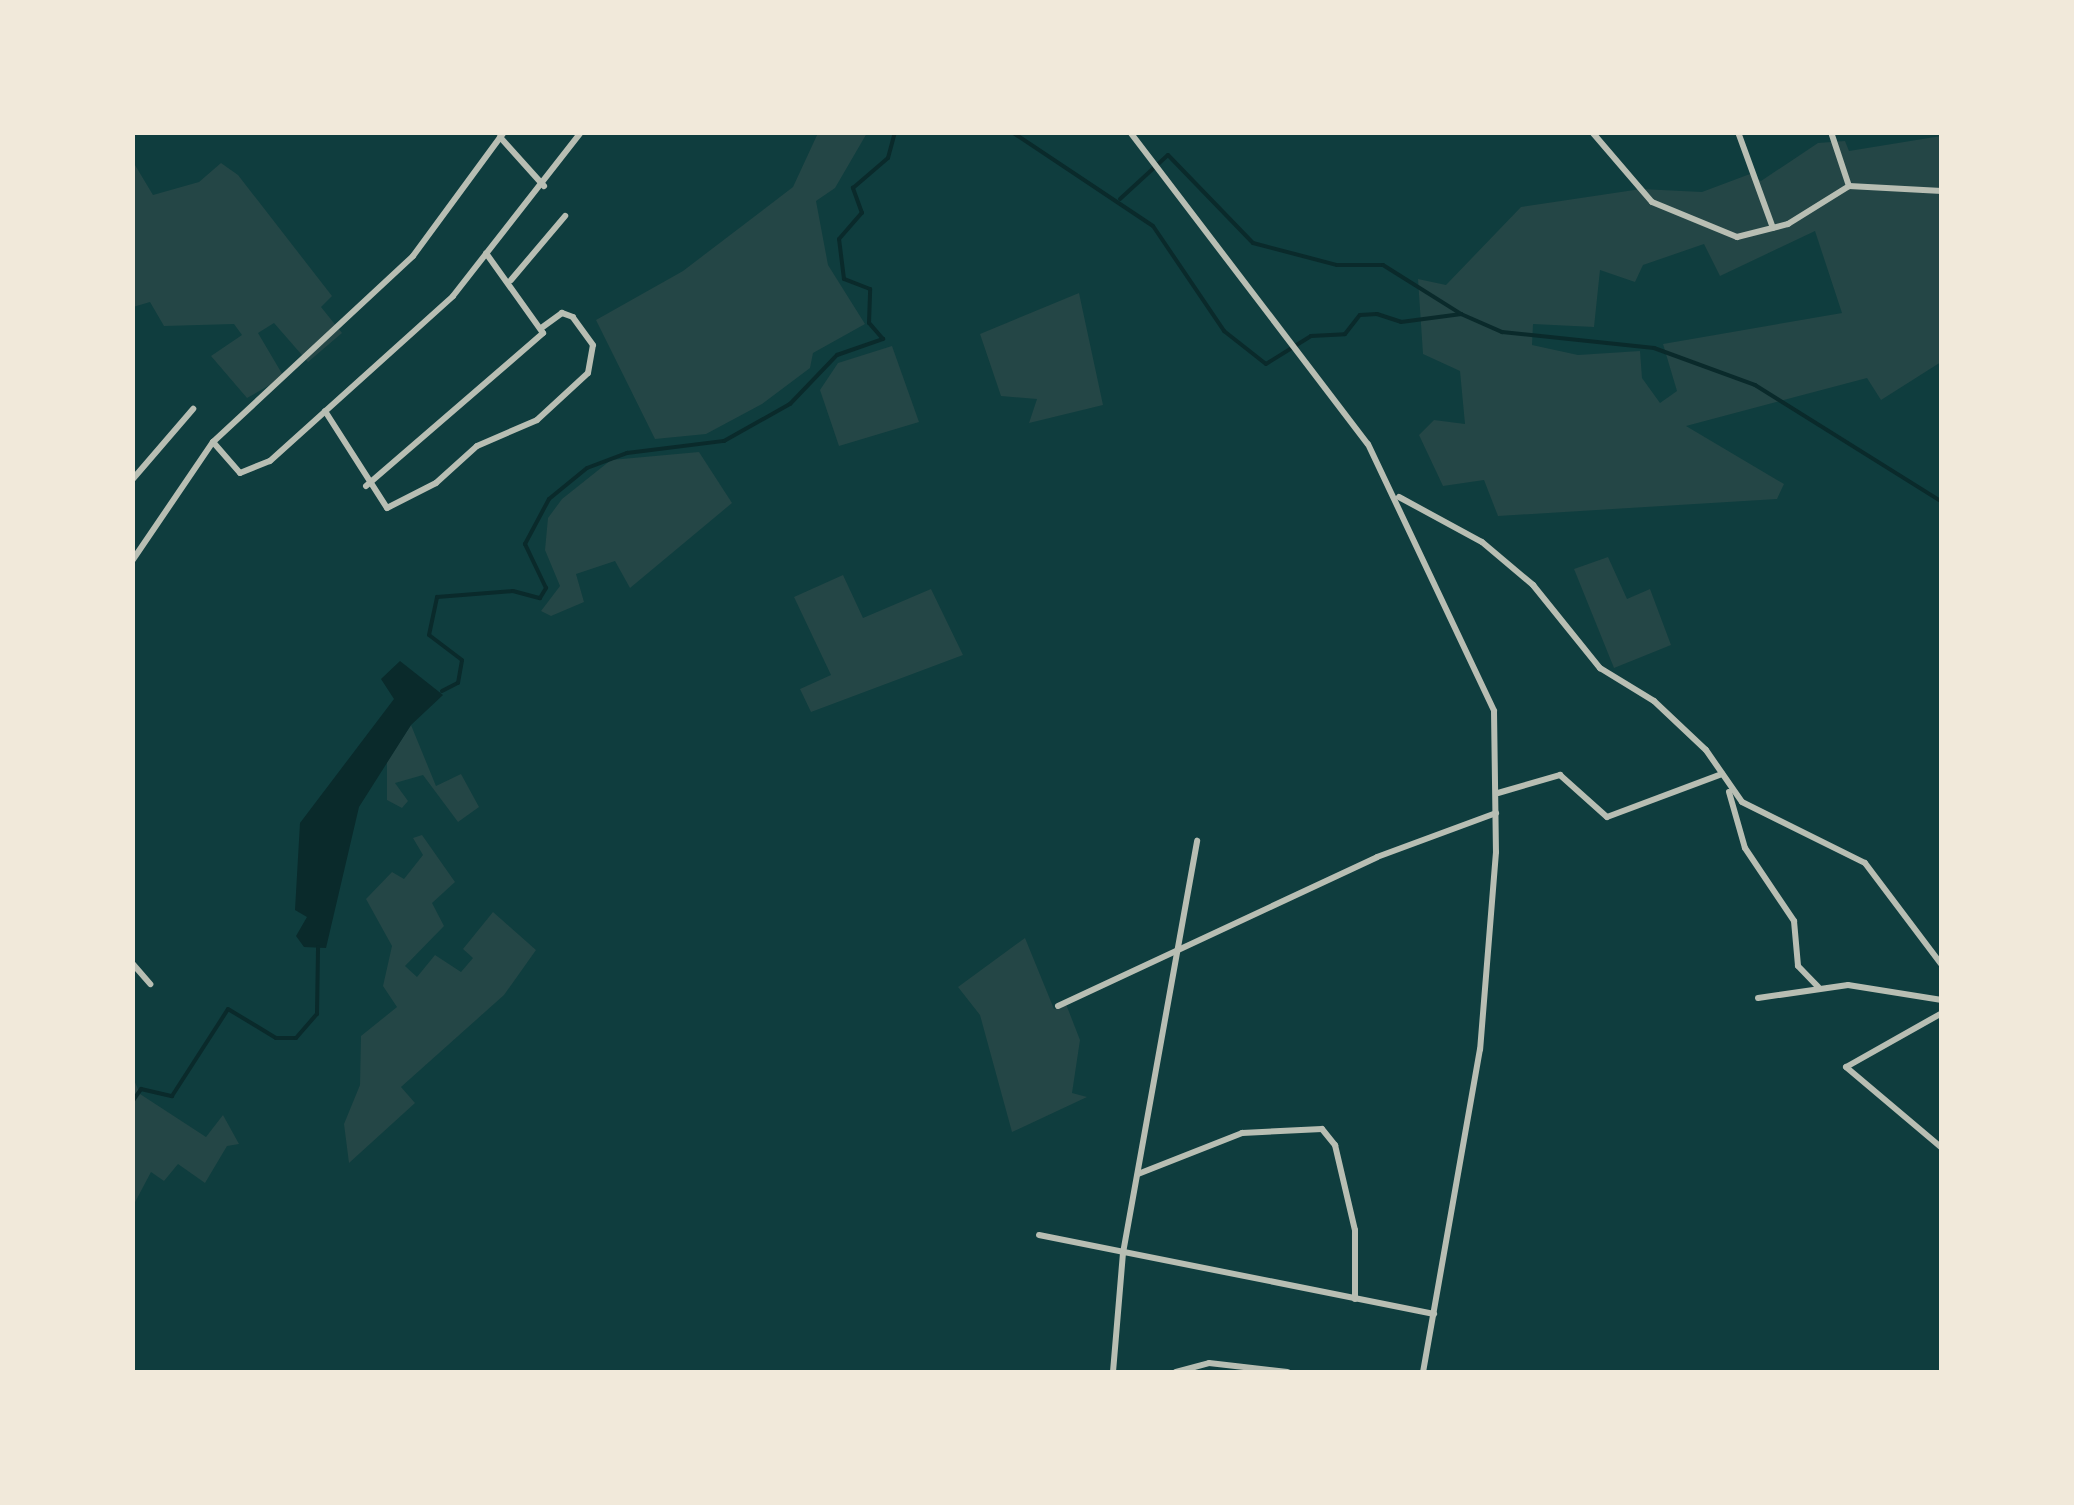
<!DOCTYPE html>
<html>
<head>
<meta charset="utf-8">
<style>
	body { margin:0 }
	#map { position:relative; width:2074px; height:1505px; overflow:hidden; background:#0f3d3e; font-family:"Nunito Sans",sans-serif }
	div>[style] { position:absolute }
	.green>* { inset:0; background:#244646 }
	.water>* { inset:0; background:#0a2a2b }
	.stream>* { height:4px; margin:-2px; padding:0 2px; transform-origin:2px; border-radius:2px; background:#0a2a2b }
	.minor>* { height:6px; margin:-3px; padding:0 3px; transform-origin:3px; border-radius:3px; background:#b8beb3 }
	span { translate:-50% -50%; white-space:nowrap; text-align:center; line-height:1.15; -webkit-text-stroke:10px #f1e9da; paint-order:stroke }
	.frame { position:absolute; inset:0; border:135px solid #f1e9da; pointer-events:none }
</style>
</head>
<body>
<div id="map">
	<div class="green">
		<i style="clip-path:polygon(818px 133px,867px 133px,835px 188px,816px 201px,828px 265px,865px 324px,813px 353px,810px 368px,762px 404px,706px 434px,655px 439px,596px 320px,683px 271px,793px 187px)"></i>
		<i style="clip-path:polygon(evenodd,1941px 136px,1941px 362px,1881px 400px,1867px 378px,1686px 426px,1784px 484px,1777px 499px,1498px 516px,1484px 480px,1443px 486px,1419px 435px,1434px 420px,1465px 424px,1460px 371px,1423px 354px,1418px 279px,1446px 285px,1521px 207px,1641px 189px,1702px 192px,1750px 174px,1761px 181px,1818px 143px,1845px 141px,1849px 151px,1941px 136px,1815px 231px,1842px 313px,1663px 344px,1677px 391px,1660px 403px,1642px 378px,1640px 351px,1578px 355px,1532px 345px,1533px 324px,1594px 327px,1600px 270px,1635px 282px,1643px 265px,1704px 244px,1720px 276px,1815px 231px)"></i>
		<i style="clip-path:polygon(132px 160px,153px 195px,199px 182px,221px 163px,238px 175px,332px 296px,321px 307px,342px 333px,308px 362px,274px 323px,258px 333px,284px 377px,247px 398px,211px 356px,242px 335px,234px 324px,164px 326px,150px 302px,133px 307px)"></i>
		<i style="clip-path:polygon(1079px 293px,1103px 405px,1029px 423px,1037px 399px,1001px 396px,980px 334px)"></i>
		<i style="clip-path:polygon(892px 346px,919px 422px,839px 446px,820px 390px,838px 363px)"></i>
		<i style="clip-path:polygon(699px 452px,732px 503px,630px 588px,615px 561px,576px 574px,584px 602px,551px 616px,541px 611px,560px 586px,545px 550px,548px 518px,562px 499px,611px 460px)"></i>
		<i style="clip-path:polygon(1608px 557px,1627px 599px,1650px 589px,1671px 645px,1614px 668px,1574px 569px)"></i>
		<i style="clip-path:polygon(843px 575px,863px 618px,931px 589px,963px 655px,811px 712px,800px 689px,831px 675px,794px 597px)"></i>
		<i style="clip-path:polygon(411px 725px,436px 786px,461px 774px,479px 807px,458px 822px,423px 775px,395px 783px,408px 801px,402px 808px,387px 800px,387px 762px)"></i>
		<i style="clip-path:polygon(422px 835px,455px 882px,432px 903px,444px 926px,405px 966px,417px 977px,435px 955px,461px 972px,473px 958px,463px 949px,493px 912px,536px 950px,504px 995px,401px 1087px,415px 1103px,349px 1163px,344px 1124px,360px 1085px,361px 1036px,397px 1007px,383px 986px,392px 946px,366px 899px,392px 872px,404px 879px,423px 855px,413px 838px)"></i>
		<i style="clip-path:polygon(1025px 938px,1054px 1009px,1066px 1004px,1080px 1040px,1072px 1093px,1087px 1097px,1012px 1132px,980px 1015px,958px 987px)"></i>
		<i style="clip-path:polygon(132px 1075px,140px 1094px,206px 1137px,223px 1115px,239px 1144px,227px 1146px,205px 1183px,178px 1164px,164px 1181px,151px 1172px,133px 1206px)"></i>
	</div>
	<div class="water">
		<i style="clip-path:polygon(400px 661px,443px 695px,411px 725px,359px 807px,326px 948px,304px 947px,296px 936px,307px 917px,295px 910px,300px 823px,394px 699px,381px 679px)"></i>
	</div>
	<div class="stream">
		<i style="left:1012px;top:132px;width:169px;rotate:33.7deg"></i>
		<i style="left:1153px;top:226px;width:127px;rotate:55.9deg"></i>
		<i style="left:1224px;top:331px;width:53px;rotate:38.2deg"></i>
		<i style="left:1266px;top:364px;width:53px;rotate:-31.9deg"></i>
		<i style="left:1311px;top:336px;width:34px;rotate:-3deg"></i>
		<i style="left:1345px;top:334px;width:24px;rotate:-52deg"></i>
		<i style="left:1360px;top:315px;width:17px;rotate:-3deg"></i>
		<i style="left:1377px;top:314px;width:25px;rotate:18deg"></i>
		<i style="left:1401px;top:322px;width:61px;rotate:-7.6deg"></i>
		<i style="left:1461px;top:314px;width:45px;rotate:23.7deg"></i>
		<i style="left:1502px;top:332px;width:153px;rotate:6deg"></i>
		<i style="left:1654px;top:348px;width:108px;rotate:20.1deg"></i>
		<i style="left:1755px;top:385px;width:221px;rotate:32deg"></i>
		<i style="left:1120px;top:199px;width:65px;rotate:-42.5deg"></i>
		<i style="left:1168px;top:155px;width:122px;rotate:46deg"></i>
		<i style="left:1253px;top:243px;width:87px;rotate:14.7deg"></i>
		<i style="left:1337px;top:265px;width:46px"></i>
		<i style="left:1383px;top:265px;width:92px;rotate:32.1deg"></i>
		<i style="left:442px;top:691px;width:18px;rotate:-27deg"></i>
		<i style="left:458px;top:683px;width:23px;rotate:-80deg"></i>
		<i style="left:462px;top:660px;width:41px;rotate:-142.9deg"></i>
		<i style="left:429px;top:635px;width:39px;rotate:-78deg"></i>
		<i style="left:437px;top:597px;width:76px;rotate:-4.5deg"></i>
		<i style="left:513px;top:591px;width:28px;rotate:15deg"></i>
		<i style="left:540px;top:598px;width:12px;rotate:-59deg"></i>
		<i style="left:546px;top:588px;width:49px;rotate:-115.5deg"></i>
		<i style="left:525px;top:544px;width:51px;rotate:-61.9deg"></i>
		<i style="left:549px;top:499px;width:49px;rotate:-39.2deg"></i>
		<i style="left:587px;top:468px;width:43px;rotate:-20.6deg"></i>
		<i style="left:627px;top:453px;width:98px;rotate:-7.1deg"></i>
		<i style="left:724px;top:441px;width:76px;rotate:-29.3deg"></i>
		<i style="left:790px;top:404px;width:68px;rotate:-46.2deg"></i>
		<i style="left:837px;top:355px;width:49px;rotate:-19.2deg"></i>
		<i style="left:883px;top:339px;width:21px;rotate:-131deg"></i>
		<i style="left:869px;top:323px;width:34px;rotate:-88deg"></i>
		<i style="left:870px;top:289px;width:28px;rotate:-159deg"></i>
		<i style="left:844px;top:279px;width:40px;rotate:-97.1deg"></i>
		<i style="left:839px;top:239px;width:35px;rotate:-49deg"></i>
		<i style="left:862px;top:213px;width:27px;rotate:-110deg"></i>
		<i style="left:853px;top:188px;width:46px;rotate:-40.6deg"></i>
		<i style="left:888px;top:158px;width:27px;rotate:-75deg"></i>
		<i style="left:132px;top:1102px;width:16px;rotate:-55deg"></i>
		<i style="left:141px;top:1089px;width:32px;rotate:13deg"></i>
		<i style="left:172px;top:1096px;width:103px;rotate:-57.2deg"></i>
		<i style="left:228px;top:1009px;width:56px;rotate:31.1deg"></i>
		<i style="left:276px;top:1038px;width:20px"></i>
		<i style="left:296px;top:1038px;width:32px;rotate:-49deg"></i>
		<i style="left:317px;top:1014px;width:67px;rotate:-89.1deg"></i>
	</div>
	<div class="minor">
		<i style="left:1130px;top:132px;width:392px;rotate:52.7deg"></i>
		<i style="left:1368px;top:444px;width:295px;rotate:64.7deg"></i>
		<i style="left:1494px;top:711px;width:141px;rotate:89.2deg"></i>
		<i style="left:1496px;top:852px;width:198px;rotate:94.6deg"></i>
		<i style="left:1480px;top:1049px;width:328px;rotate:100deg"></i>
		<i style="left:1592px;top:132px;width:92px;rotate:49.4deg"></i>
		<i style="left:1652px;top:202px;width:92px;rotate:22.4deg"></i>
		<i style="left:1737px;top:237px;width:53px;rotate:-14.3deg"></i>
		<i style="left:1788px;top:224px;width:72px;rotate:-31.9deg"></i>
		<i style="left:1849px;top:186px;width:93px;rotate:3.1deg"></i>
		<i style="left:1738px;top:132px;width:102px;rotate:70deg"></i>
		<i style="left:1831px;top:132px;width:57px;rotate:71.6deg"></i>
		<i style="left:500px;top:137px;width:66px;rotate:48.1deg"></i>
		<i style="left:511px;top:280px;width:84px;rotate:-49.8deg"></i>
		<i style="left:325px;top:411px;width:115px;rotate:57.4deg"></i>
		<i style="left:387px;top:508px;width:55px;rotate:-27deg"></i>
		<i style="left:436px;top:483px;width:55px;rotate:-42.1deg"></i>
		<i style="left:477px;top:446px;width:65px;rotate:-23.4deg"></i>
		<i style="left:537px;top:420px;width:69px;rotate:-42.7deg"></i>
		<i style="left:588px;top:373px;width:28px;rotate:-80deg"></i>
		<i style="left:593px;top:345px;width:34px;rotate:-126deg"></i>
		<i style="left:573px;top:317px;width:12px;rotate:-160deg"></i>
		<i style="left:562px;top:313px;width:26px;rotate:144deg"></i>
		<i style="left:213px;top:442px;width:41px;rotate:48.9deg"></i>
		<i style="left:240px;top:473px;width:32px;rotate:-22deg"></i>
		<i style="left:270px;top:461px;width:246px;rotate:-42deg"></i>
		<i style="left:453px;top:296px;width:208px;rotate:-52deg"></i>
		<i style="left:132px;top:480px;width:94px;rotate:-49.3deg"></i>
		<i style="left:366px;top:486px;width:234px;rotate:-40.8deg"></i>
		<i style="left:543px;top:333px;width:98px;rotate:-125.5deg"></i>
		<i style="left:1399px;top:497px;width:94px;rotate:28.5deg"></i>
		<i style="left:1482px;top:542px;width:67px;rotate:40.1deg"></i>
		<i style="left:1533px;top:585px;width:107px;rotate:51.1deg"></i>
		<i style="left:1600px;top:668px;width:63px;rotate:31.4deg"></i>
		<i style="left:1654px;top:701px;width:71px;rotate:43.3deg"></i>
		<i style="left:1706px;top:750px;width:63px;rotate:55.3deg"></i>
		<i style="left:1742px;top:802px;width:137px;rotate:26.4deg"></i>
		<i style="left:1865px;top:863px;width:128px;rotate:53deg"></i>
		<i style="left:132px;top:561px;width:144px;rotate:-55.8deg"></i>
		<i style="left:213px;top:442px;width:273px;rotate:-42.9deg"></i>
		<i style="left:413px;top:256px;width:154px;rotate:-53.7deg"></i>
		<i style="left:1729px;top:792px;width:58px;rotate:74.1deg"></i>
		<i style="left:1745px;top:848px;width:88px;rotate:56.1deg"></i>
		<i style="left:1794px;top:921px;width:45px;rotate:84.9deg"></i>
		<i style="left:1798px;top:966px;width:29px;rotate:46deg"></i>
		<i style="left:1498px;top:793px;width:65px;rotate:-16.2deg"></i>
		<i style="left:1560px;top:775px;width:63px;rotate:41.8deg"></i>
		<i style="left:1607px;top:817px;width:123px;rotate:-20.5deg"></i>
		<i style="left:132px;top:963px;width:28px;rotate:49deg"></i>
		<i style="left:1758px;top:998px;width:91px;rotate:-8.2deg"></i>
		<i style="left:1848px;top:985px;width:95px;rotate:9.1deg"></i>
		<i style="left:1058px;top:1006px;width:352px;rotate:-25deg"></i>
		<i style="left:1377px;top:857px;width:127px;rotate:-20.3deg"></i>
		<i style="left:1942px;top:1013px;width:110px;rotate:150.6deg"></i>
		<i style="left:1846px;top:1067px;width:126px;rotate:40.2deg"></i>
		<i style="left:1138px;top:1174px;width:112px;rotate:-21.5deg"></i>
		<i style="left:1242px;top:1133px;width:80px;rotate:-2.9deg"></i>
		<i style="left:1322px;top:1129px;width:21px;rotate:51deg"></i>
		<i style="left:1335px;top:1145px;width:87px;rotate:76.8deg"></i>
		<i style="left:1355px;top:1230px;width:69px;rotate:90deg"></i>
		<i style="left:1039px;top:1235px;width:403px;rotate:11.3deg"></i>
		<i style="left:1113px;top:1372px;width:119px;rotate:-85.2deg"></i>
		<i style="left:1123px;top:1253px;width:419px;rotate:-79.8deg"></i>
		<i style="left:1176px;top:1372px;width:34px;rotate:-15deg"></i>
		<i style="left:1209px;top:1363px;width:79px;rotate:6.6deg"></i>
	</div>
	<div class="frame"></div>
</div>
</body>
</html>
